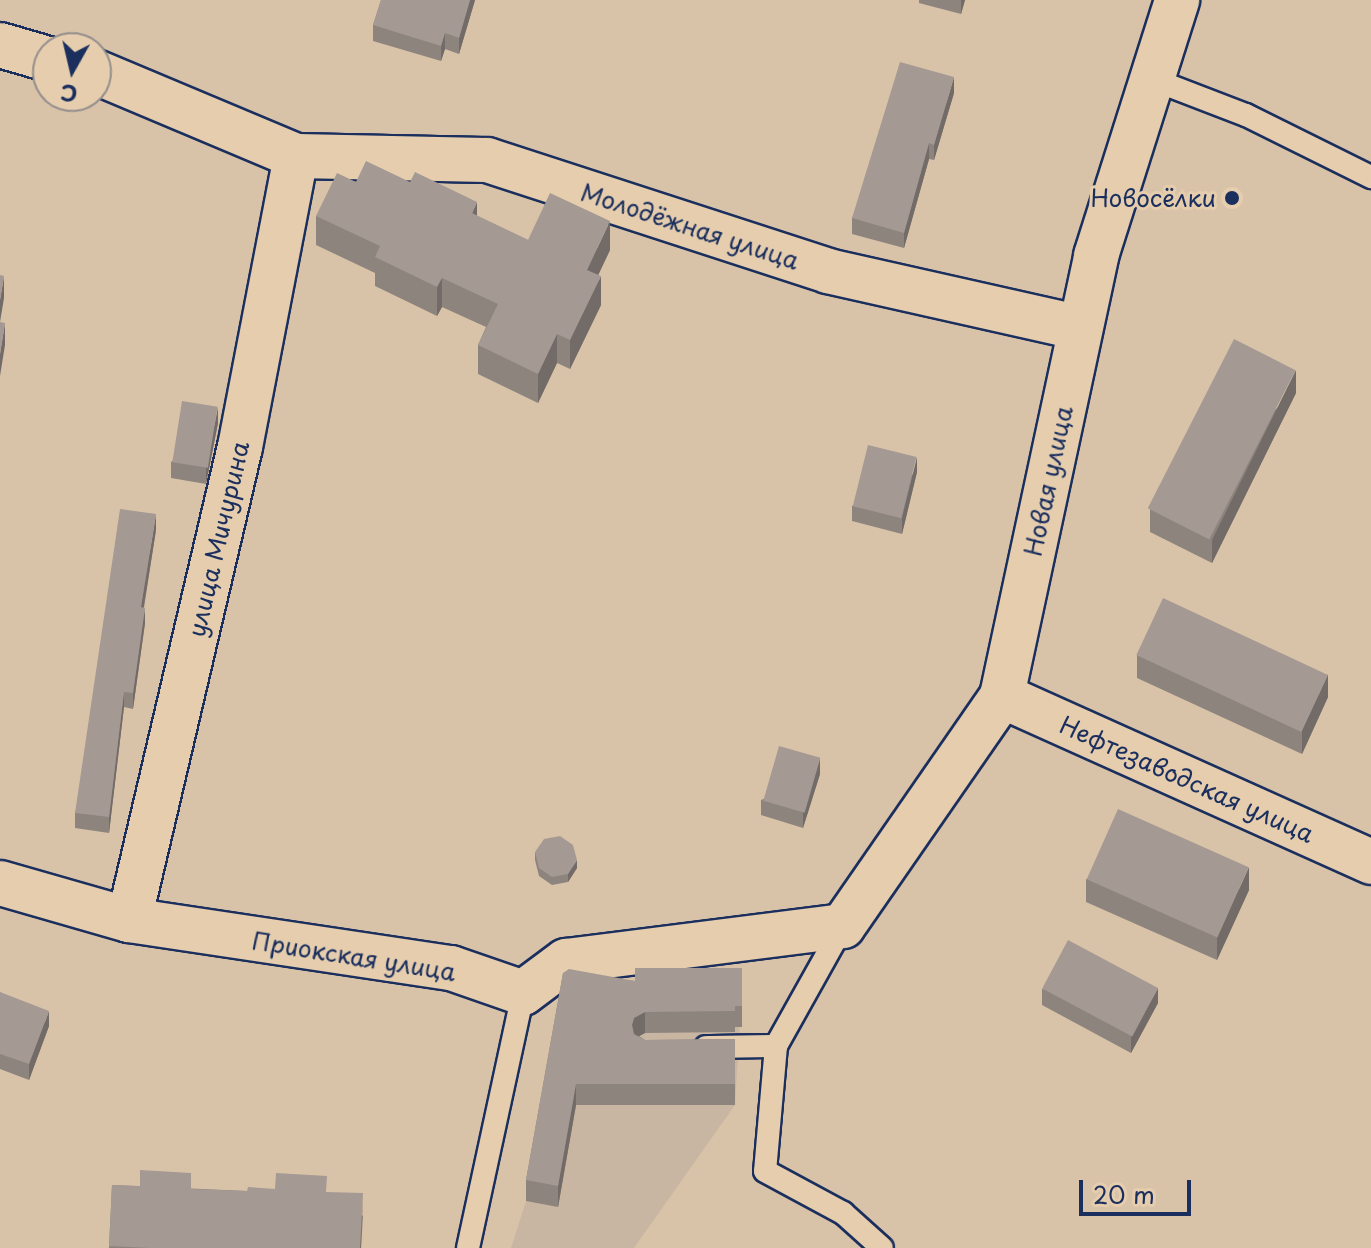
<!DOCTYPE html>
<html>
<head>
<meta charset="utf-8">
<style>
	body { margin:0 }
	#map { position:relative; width:1371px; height:1248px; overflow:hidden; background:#d9c3a8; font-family:"Playpen Sans",sans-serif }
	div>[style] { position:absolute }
	.built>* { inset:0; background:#c9b6a2 }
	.roads { filter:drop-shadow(2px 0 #1b2f5e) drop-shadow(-2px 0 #1b2f5e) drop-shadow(0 2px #1b2f5e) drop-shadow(0 -2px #1b2f5e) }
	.service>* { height:22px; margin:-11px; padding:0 11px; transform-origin:11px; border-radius:11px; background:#e5cdad }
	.minor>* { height:44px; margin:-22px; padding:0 22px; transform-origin:22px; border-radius:22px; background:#e5cdad }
	.wall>* { inset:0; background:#8d847e }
	.shaded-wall>* { inset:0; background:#736b67 }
	.building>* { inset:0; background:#a49993; transform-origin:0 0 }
	.dots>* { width:22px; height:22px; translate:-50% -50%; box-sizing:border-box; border:4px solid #e5cdad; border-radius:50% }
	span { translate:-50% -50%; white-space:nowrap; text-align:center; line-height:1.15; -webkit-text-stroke:6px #e5cdad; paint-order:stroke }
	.poi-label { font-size:24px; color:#1b2f5e }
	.right { translate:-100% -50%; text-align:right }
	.street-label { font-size:24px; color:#1b2f5e }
	.north { position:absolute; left:32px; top:32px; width:80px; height:80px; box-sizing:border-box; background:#e5cdad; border:2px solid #948e8d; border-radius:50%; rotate:188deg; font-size:22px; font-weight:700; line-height:32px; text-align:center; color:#1b2f5e }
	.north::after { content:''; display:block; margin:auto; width:28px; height:36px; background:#1b2f5e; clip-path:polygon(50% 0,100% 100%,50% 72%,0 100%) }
	.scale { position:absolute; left:1079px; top:1180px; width:112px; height:36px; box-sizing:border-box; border:4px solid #1b2f5e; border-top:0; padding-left:10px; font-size:24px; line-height:28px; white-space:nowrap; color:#1b2f5e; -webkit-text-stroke:6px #e5cdad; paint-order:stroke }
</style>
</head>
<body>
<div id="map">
	<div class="built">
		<i style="clip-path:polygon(564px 989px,742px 989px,735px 1105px,634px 1248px,511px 1248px,526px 1201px)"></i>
	</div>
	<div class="roads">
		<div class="service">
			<i style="left:1152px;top:79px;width:101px;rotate:21deg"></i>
			<i style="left:1246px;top:115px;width:140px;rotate:26.4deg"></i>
			<i style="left:843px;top:926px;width:137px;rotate:119.2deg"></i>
			<i style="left:776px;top:1046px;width:125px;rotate:95deg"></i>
			<i style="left:765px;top:1171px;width:89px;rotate:28.3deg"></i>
			<i style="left:843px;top:1213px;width:52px;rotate:41.9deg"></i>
			<i style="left:706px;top:1047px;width:70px;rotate:-0.8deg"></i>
			<i style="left:468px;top:1248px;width:261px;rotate:-77.8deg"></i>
		</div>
		<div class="minor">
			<i style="left:0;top:45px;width:50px;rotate:16.3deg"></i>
			<i style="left:96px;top:72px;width:217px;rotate:22.8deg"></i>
			<i style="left:296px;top:156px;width:191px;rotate:1.2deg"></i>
			<i style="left:487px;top:160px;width:359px;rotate:18deg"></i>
			<i style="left:828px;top:271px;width:258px;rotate:12.7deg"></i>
			<i style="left:1002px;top:696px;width:405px;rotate:24.2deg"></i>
			<i style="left:0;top:883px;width:134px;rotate:16deg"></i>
			<i style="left:129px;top:920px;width:326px;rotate:8.5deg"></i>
			<i style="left:451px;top:968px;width:76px;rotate:19.1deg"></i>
			<i style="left:523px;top:993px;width:54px;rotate:-36.7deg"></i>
			<i style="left:566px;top:961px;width:279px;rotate:-7.2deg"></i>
			<i style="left:843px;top:926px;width:280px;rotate:-55.3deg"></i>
			<i style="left:1002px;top:696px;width:450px;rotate:-77.9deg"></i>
			<i style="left:1096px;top:256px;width:269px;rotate:-72.4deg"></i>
			<i style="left:129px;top:920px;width:486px;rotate:-76.8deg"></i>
			<i style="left:240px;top:447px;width:296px;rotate:-79.1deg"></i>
		</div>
	</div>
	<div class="wall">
		<i style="clip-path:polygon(381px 0,475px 0,459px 54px,445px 49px,441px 61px,373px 41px,373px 25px)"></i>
		<i style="clip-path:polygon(919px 0,965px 0,961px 14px,919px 3px)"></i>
		<i style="clip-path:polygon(954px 93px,934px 160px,929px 159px,904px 248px,852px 234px,852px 218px)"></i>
		<i style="clip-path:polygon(356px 182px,477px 216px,528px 240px,610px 250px,598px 275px,601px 305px,570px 369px,557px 363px,538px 403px,478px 374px,478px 345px,486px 327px,442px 307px,437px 316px,375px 286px,375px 273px,316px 245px,316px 216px)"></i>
		<i style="clip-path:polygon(1296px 393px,1212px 563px,1150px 532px,1150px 509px)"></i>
		<i style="clip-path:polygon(218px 423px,206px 484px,171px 478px,171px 462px)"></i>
		<i style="clip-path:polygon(917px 472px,902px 534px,852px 521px,852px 506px)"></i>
		<i style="clip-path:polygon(156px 530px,144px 608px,145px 623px,133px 709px,124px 707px,109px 833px,75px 828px,75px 813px)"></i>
		<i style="clip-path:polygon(1137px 655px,1328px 697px,1302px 754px,1137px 678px)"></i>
		<i style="clip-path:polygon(820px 774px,803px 828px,761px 815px,761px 800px)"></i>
		<i style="clip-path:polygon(535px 852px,577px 868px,568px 882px,552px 885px,539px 876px,535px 860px)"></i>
		<i style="clip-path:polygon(1086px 879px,1249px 890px,1217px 960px,1086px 902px)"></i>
		<i style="clip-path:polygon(742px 968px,742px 1027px,735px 1027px,735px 1032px,645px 1033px,639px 1036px,645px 1040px,735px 1039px,735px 1105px,576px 1105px,558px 1207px,526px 1201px,526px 1180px,563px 973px,635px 981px)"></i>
		<i style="clip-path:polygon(1042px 989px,1158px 1003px,1131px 1053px,1042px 1005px)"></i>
		<i style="clip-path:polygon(0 992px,49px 1026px,29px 1080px,0 1069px)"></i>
		<i style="clip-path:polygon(112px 1185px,247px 1191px,327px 1192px,363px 1216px,361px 1248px,109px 1248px)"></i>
	</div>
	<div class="shaded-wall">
		<i style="clip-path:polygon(470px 0,475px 0,459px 54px,459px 38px)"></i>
		<i style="clip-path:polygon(961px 0,965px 0,961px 14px)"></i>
		<i style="clip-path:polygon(445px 33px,445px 49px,441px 61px,441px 46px)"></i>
		<i style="clip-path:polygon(954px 77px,954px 93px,934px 160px,934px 145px)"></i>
		<i style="clip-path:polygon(929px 143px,929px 159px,904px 248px,904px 233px)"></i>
		<i style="clip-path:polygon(477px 202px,477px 231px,472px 213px)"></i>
		<i style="clip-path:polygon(610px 221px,610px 250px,587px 299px,587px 270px)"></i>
		<i style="clip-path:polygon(4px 276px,4px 298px,0 322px,0 300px)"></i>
		<i style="clip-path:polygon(601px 276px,601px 305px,570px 369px,570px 340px)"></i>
		<i style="clip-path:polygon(442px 278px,442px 307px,437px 316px,437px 287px)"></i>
		<i style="clip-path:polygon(5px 323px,5px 345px,0 376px,0 354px)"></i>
		<i style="clip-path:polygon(557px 334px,557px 363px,538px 403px,538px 374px)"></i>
		<i style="clip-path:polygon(1296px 370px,1296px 393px,1212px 563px,1212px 540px)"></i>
		<i style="clip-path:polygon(218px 407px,218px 423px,206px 484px,206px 468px)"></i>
		<i style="clip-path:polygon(917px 457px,917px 472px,902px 534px,902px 518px)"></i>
		<i style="clip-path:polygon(156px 514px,156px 530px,141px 623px,141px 607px)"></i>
		<i style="clip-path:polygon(145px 608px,145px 623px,133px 709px,133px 693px)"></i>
		<i style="clip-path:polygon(1328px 674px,1328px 697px,1302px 754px,1302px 731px)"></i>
		<i style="clip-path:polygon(124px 692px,124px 707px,109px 833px,109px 817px)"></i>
		<i style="clip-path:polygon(820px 758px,820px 774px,803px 828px,803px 812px)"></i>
		<i style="clip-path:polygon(577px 860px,577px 868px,568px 882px,568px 874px)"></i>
		<i style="clip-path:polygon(1249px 867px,1249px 890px,1217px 960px,1217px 938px)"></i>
		<i style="clip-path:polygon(1158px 988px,1158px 1003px,1131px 1053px,1131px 1037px)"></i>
		<i style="clip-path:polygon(49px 1011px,49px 1026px,29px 1080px,29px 1064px)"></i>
		<i style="clip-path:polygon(645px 1012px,645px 1033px,634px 1039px,632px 1025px,634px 1018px)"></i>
		<i style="clip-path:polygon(576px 1084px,576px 1105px,558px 1207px,558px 1186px)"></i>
		<i style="clip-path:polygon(363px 1193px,361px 1248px,360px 1248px)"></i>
	</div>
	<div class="building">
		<i style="clip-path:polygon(381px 0,470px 0,459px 38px,445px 33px,441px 46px,373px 25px)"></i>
		<i style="clip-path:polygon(900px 62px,954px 77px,934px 145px,929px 143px,904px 233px,852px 218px)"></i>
		<i style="clip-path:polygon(366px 161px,410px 182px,415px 172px,477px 202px,472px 213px,528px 240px,550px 193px,610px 221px,587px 270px,601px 276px,570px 340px,557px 334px,538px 374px,478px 345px,498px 304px,442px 278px,437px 287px,375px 257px,380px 246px,316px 216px,337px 173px,356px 182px)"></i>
		<i style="clip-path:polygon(0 275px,4px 276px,0 300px)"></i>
		<i style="clip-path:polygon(0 322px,5px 323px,0 354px)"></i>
		<i style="left:1234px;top:339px;width:69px;height:190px;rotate:27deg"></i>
		<i style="left:182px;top:401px;width:36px;height:62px;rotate:9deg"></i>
		<i style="left:868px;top:445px;width:50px;height:63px;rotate:14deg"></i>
		<i style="clip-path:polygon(120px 509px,156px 514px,141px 607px,145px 608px,133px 693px,124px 692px,109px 817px,75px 813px)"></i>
		<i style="left:1163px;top:598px;width:182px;height:63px;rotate:25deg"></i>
		<i style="left:779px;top:746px;width:43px;height:57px;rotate:16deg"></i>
		<i style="left:1118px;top:809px;width:143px;height:77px;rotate:24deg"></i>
		<i style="clip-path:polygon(560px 836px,573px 845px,577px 860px,568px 874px,552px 877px,539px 868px,535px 852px,544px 839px)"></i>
		<i style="left:1068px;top:940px;width:102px;height:55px;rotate:28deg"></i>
		<i style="clip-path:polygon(635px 968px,742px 968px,742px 1006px,735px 1006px,735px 1011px,645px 1012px,634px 1018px,632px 1025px,634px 1034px,645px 1040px,735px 1039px,735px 1084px,576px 1084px,558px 1186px,526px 1180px,563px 973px,569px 969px,635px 981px)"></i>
		<i style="clip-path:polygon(0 992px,49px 1011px,29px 1064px,0 1054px)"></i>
		<i style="clip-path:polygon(140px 1170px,191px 1173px,191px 1189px,247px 1191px,248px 1187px,275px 1189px,276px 1173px,327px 1176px,326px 1192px,363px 1193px,360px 1248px,150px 1248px,109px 1246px,112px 1185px,140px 1186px)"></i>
	</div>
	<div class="dots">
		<i style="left:1232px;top:198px;background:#1b2f5e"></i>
	</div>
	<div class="poi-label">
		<span class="right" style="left:1216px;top:198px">Новосёлки</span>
	</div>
	<div class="street-label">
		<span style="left:690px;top:226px;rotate:18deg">Молодёжная улица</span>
		<span style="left:1048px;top:481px;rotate:-78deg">Новая улица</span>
		<span style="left:218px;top:539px;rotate:-77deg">улица Мичурина</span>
		<span style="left:1187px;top:779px;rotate:24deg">Нефтезаводская улица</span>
		<span style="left:354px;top:956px;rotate:9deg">Приокская улица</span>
	</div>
	<div class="north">С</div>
	<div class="scale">20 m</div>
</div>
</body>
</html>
